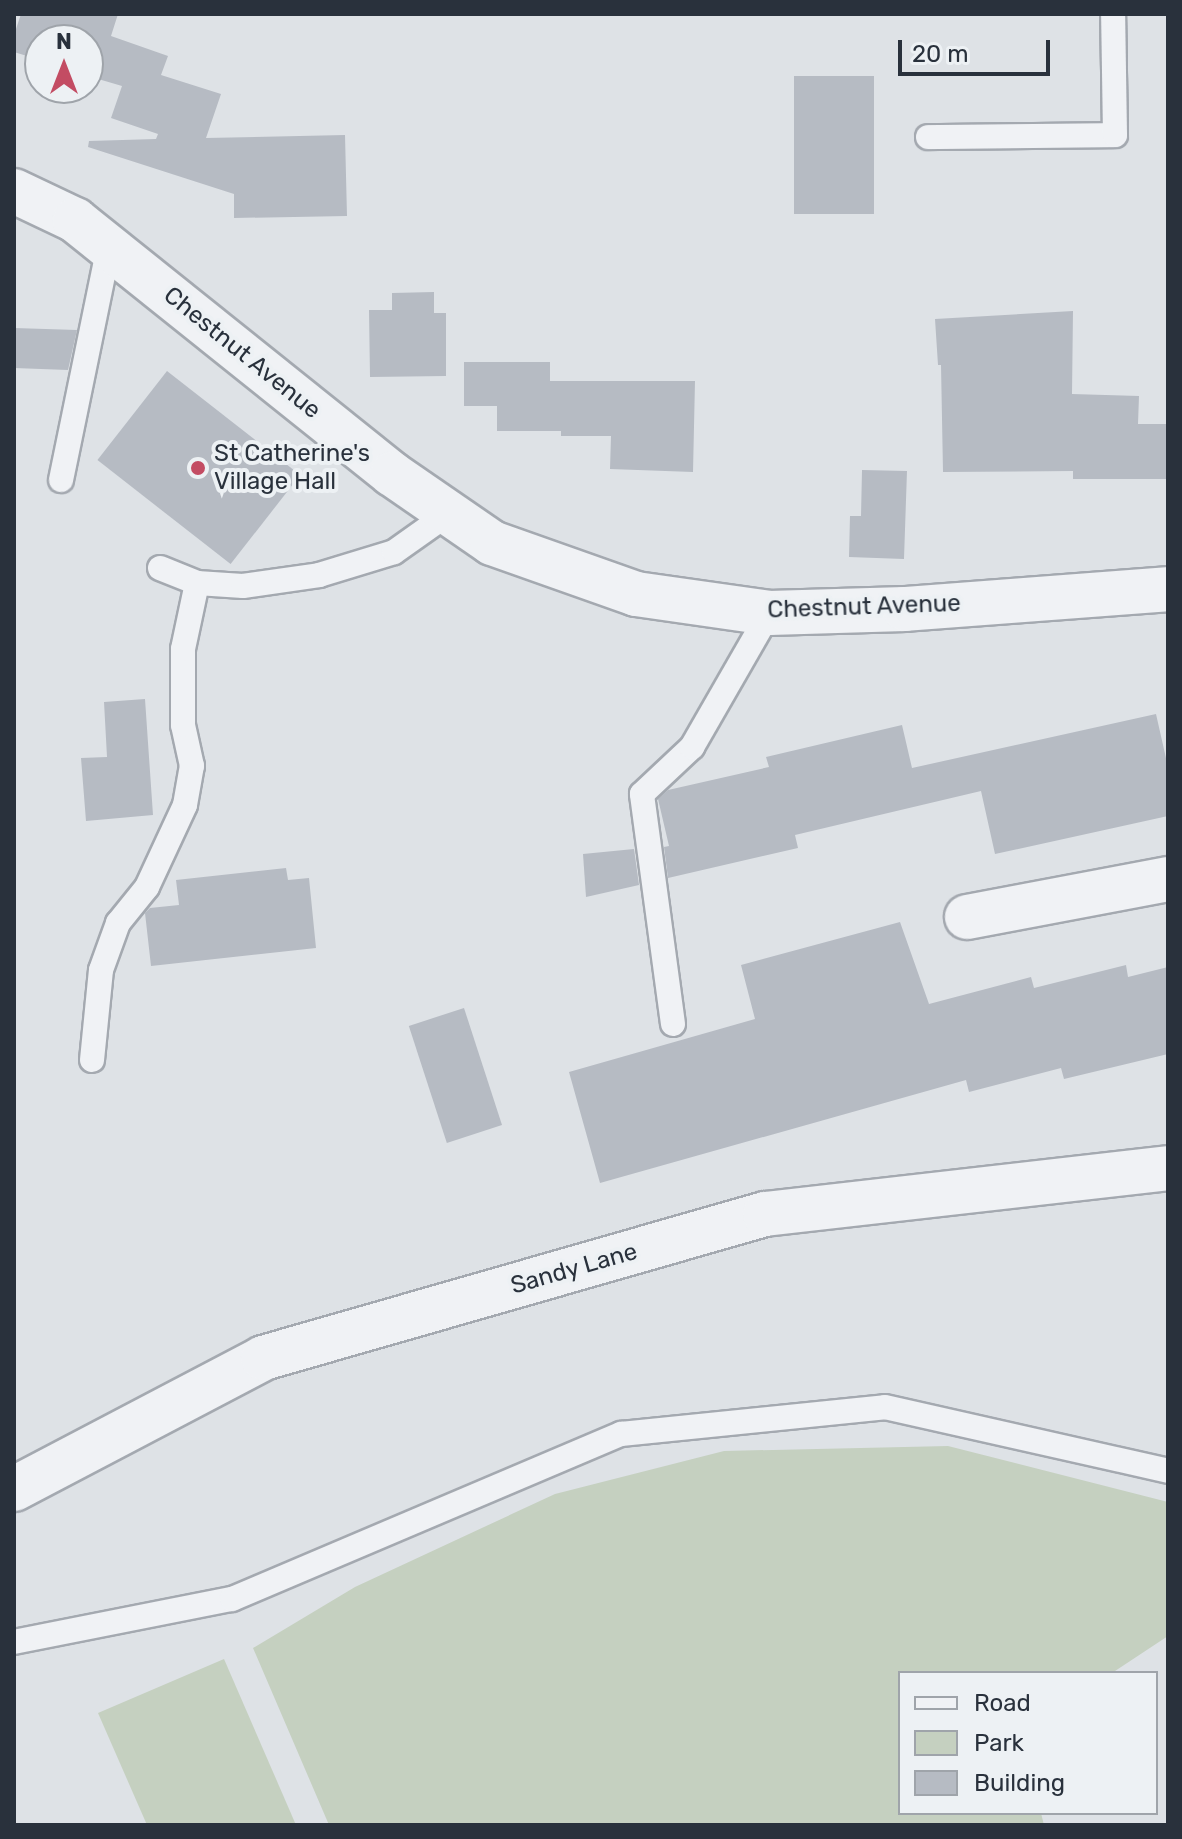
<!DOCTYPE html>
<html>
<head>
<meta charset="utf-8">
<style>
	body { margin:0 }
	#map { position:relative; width:1182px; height:1839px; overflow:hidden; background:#dee2e6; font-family:Rubik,sans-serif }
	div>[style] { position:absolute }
	.green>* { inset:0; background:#c5d0c0 }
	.building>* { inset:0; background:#b6bbc3; transform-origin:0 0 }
	.roads { filter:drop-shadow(2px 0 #a4a9b0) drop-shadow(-2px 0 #a4a9b0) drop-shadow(0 2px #a4a9b0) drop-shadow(0 -2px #a4a9b0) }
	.lane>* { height:24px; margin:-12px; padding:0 12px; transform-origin:12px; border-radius:12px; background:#f0f2f5 }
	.street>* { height:44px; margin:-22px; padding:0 22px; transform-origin:22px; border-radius:22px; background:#f0f2f5 }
	.dots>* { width:22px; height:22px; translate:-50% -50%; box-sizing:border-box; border:4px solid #edf1f4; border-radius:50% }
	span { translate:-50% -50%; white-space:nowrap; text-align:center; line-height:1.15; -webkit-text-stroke:8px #edf1f4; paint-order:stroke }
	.street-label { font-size:24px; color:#29313c }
	.poi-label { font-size:24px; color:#29313c }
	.left { translate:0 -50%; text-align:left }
	.frame { position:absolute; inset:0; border:16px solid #29313c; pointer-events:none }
	.legend { position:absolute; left:898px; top:1671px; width:260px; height:144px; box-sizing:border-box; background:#edf1f4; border:2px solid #9fa4aa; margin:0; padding:10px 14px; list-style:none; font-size:24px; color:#29313c }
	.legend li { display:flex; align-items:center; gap:16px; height:40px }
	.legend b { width:40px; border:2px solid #9fa4aa }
	.north { position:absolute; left:24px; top:24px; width:80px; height:80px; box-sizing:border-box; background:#edf1f4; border:2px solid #9fa4aa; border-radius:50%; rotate:0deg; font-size:22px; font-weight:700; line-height:32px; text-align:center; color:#29313c }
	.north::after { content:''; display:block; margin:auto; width:28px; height:36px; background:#c34c63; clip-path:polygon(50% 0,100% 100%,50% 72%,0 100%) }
	.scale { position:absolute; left:898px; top:40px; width:152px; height:36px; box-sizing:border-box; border:4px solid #29313c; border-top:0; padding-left:10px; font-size:24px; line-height:28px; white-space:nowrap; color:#29313c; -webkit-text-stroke:6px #edf1f4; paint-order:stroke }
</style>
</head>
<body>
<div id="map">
	<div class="green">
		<i style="clip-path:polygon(948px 1446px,1168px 1502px,1168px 1636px,1112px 1673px,900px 1673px,900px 1813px,1041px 1813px,1044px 1825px,329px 1825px,253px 1648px,355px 1587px,555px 1494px,724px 1451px)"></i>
		<i style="clip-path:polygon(224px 1659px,296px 1825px,147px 1825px,98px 1713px)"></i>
	</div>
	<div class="building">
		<i style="clip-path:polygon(21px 14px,118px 14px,111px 36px,168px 56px,161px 75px,221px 94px,206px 138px,345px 135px,347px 216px,234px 218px,234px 194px,88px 147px,89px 141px,156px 139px,158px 134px,111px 118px,122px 86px,88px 76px,88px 40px,40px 40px,40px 60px,14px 52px,14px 35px)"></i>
		<i style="left:794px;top:76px;width:80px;height:138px"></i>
		<i style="clip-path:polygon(434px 292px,434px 313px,446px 313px,446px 376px,370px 377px,369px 310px,392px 310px,392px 293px)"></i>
		<i style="clip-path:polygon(1073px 311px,1072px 394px,1139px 396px,1138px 424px,1168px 424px,1168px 479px,1073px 479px,1073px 471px,943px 472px,941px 365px,938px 365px,935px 319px)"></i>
		<i style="clip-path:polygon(14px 328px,77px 330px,68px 370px,14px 368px)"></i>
		<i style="clip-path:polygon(464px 362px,550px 362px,550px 381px,695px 381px,693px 472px,610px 469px,611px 436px,561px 436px,561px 431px,497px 431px,497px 406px,464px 406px)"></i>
		<i style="left:167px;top:371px;width:169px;height:113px;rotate:38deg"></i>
		<i style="clip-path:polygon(862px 470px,907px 471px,904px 559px,849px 557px,850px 516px,861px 516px)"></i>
		<i style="clip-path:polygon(145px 699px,153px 815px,86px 821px,81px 758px,107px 757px,104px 702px)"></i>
		<i style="clip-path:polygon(1156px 714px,1168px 767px,1168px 816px,995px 854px,981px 791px,795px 835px,798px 848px,668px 878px,664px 847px,669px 846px,658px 799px,668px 790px,769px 767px,766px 757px,902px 725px,912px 768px)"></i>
		<i style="clip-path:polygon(634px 849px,639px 885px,586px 897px,583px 854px)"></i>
		<i style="clip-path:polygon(286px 868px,288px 880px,309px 878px,316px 948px,151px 966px,145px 913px,150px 908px,179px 905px,176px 880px)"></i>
		<i style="clip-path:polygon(900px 922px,929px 1004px,1031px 977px,1034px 988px,1126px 965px,1128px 977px,1168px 967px,1168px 1054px,1064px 1079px,1061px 1068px,969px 1092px,966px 1080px,600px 1183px,569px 1072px,755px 1019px,741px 965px)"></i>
		<i style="left:464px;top:1008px;width:123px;height:58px;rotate:72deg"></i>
	</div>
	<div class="roads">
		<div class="lane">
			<i style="left:928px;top:137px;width:187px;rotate:-0.6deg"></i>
			<i style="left:1115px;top:135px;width:121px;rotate:-90.9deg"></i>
			<i style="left:61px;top:480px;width:238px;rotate:-78.4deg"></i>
			<i style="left:160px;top:568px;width:40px;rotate:22deg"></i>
			<i style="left:197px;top:583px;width:46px;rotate:3.7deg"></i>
			<i style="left:243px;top:586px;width:77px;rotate:-8.2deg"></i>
			<i style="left:319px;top:575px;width:78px;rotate:-17deg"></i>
			<i style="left:394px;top:552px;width:67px;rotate:-35.3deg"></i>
			<i style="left:673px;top:1024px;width:232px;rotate:-97.7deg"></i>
			<i style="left:642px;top:794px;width:69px;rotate:-43.2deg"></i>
			<i style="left:692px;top:747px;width:155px;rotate:-60.1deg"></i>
			<i style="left:92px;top:1060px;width:90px;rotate:-84.3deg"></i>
			<i style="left:101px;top:970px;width:50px;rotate:-70.1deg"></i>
			<i style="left:118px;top:923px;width:46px;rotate:-51.1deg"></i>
			<i style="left:147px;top:887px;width:90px;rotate:-65.1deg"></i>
			<i style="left:185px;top:805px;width:40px;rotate:-80deg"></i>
			<i style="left:192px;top:766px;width:42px;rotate:-102.4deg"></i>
			<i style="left:183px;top:725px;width:76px;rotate:-90deg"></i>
			<i style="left:183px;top:649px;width:67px;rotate:-78deg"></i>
			<i style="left:14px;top:1642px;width:222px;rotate:-11.2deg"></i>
			<i style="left:232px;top:1599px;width:423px;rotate:-23deg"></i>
			<i style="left:621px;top:1434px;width:265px;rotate:-5.8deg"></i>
			<i style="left:885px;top:1407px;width:290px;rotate:12.7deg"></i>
		</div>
		<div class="street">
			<i style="left:14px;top:191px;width:68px;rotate:25.4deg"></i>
			<i style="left:75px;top:220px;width:406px;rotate:38.7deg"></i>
			<i style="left:392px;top:474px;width:121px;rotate:34.6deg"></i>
			<i style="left:492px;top:543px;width:153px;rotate:19.5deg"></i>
			<i style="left:636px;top:594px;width:134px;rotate:8.1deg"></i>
			<i style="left:769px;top:613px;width:136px;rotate:-1.7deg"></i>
			<i style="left:905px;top:609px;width:264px;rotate:-4.3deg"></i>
			<i style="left:967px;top:917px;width:205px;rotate:-10.7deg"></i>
			<i style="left:14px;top:1489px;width:281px;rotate:-27.7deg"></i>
			<i style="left:263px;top:1358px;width:522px;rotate:-16.01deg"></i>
			<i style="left:765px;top:1214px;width:406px;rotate:-6.5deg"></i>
		</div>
	</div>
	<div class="dots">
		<i style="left:198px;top:468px;background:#c34c63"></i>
	</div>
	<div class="street-label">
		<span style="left:242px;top:353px;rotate:39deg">Chestnut Avenue</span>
		<span style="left:864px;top:607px;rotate:-2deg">Chestnut Avenue</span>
		<span style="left:574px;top:1269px;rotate:-16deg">Sandy Lane</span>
	</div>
	<div class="poi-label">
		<span class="left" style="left:214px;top:468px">St Catherine's<br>Village Hall</span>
	</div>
	<div class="frame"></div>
	<ul class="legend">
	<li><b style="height:10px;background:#f0f2f5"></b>Road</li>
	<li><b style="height:22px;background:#c5d0c0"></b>Park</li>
	<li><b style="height:22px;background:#b6bbc3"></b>Building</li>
	</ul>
	<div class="north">N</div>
	<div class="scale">20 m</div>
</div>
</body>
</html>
